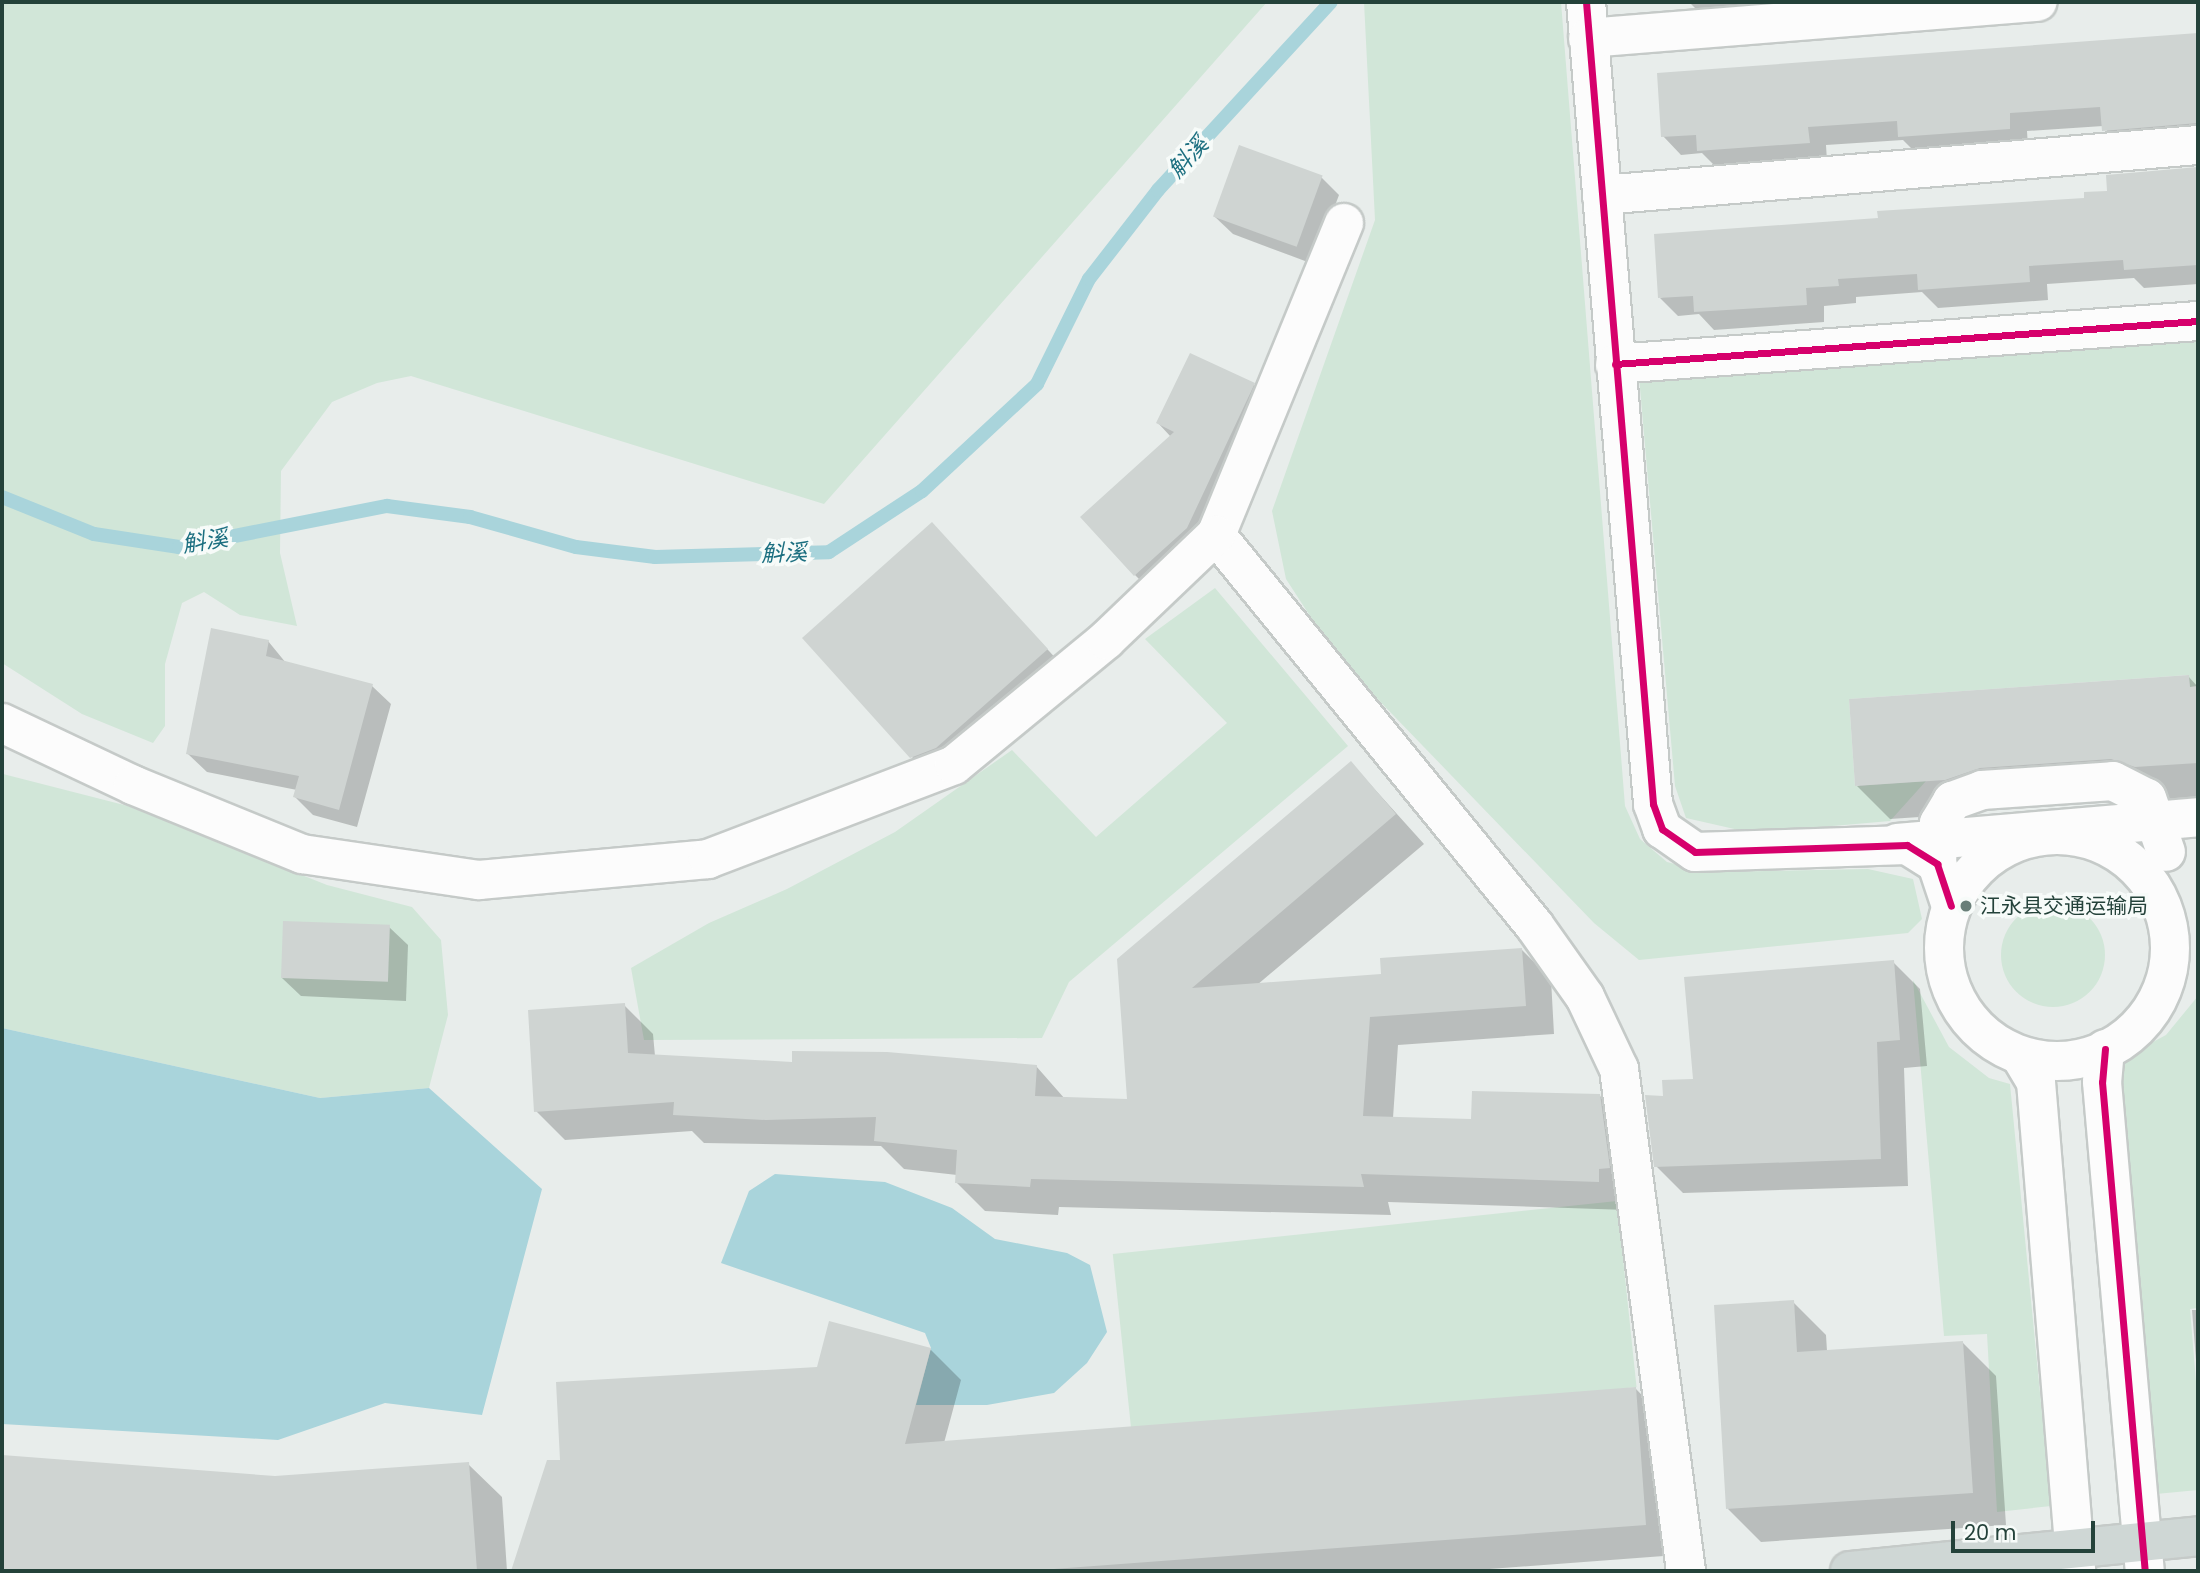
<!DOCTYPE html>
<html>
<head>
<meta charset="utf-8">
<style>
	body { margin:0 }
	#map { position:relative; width:2200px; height:1573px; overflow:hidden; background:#e8edeb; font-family:Poppins,"Noto Sans SC",sans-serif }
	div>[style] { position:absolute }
	.green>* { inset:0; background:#d1e6d8; transform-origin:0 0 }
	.round { border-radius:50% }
	.water>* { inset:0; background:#a9d4db }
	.shadow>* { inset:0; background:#0003 }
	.stream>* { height:14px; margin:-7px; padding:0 7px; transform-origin:7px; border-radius:7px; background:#a9d4db }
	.building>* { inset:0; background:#cfd4d2; transform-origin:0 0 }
	.roads { filter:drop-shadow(2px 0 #c5cac8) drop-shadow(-2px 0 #c5cac8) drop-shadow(0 2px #c5cac8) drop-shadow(0 -2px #c5cac8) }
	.minor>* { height:38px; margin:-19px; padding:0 19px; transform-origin:19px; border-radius:19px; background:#fcfcfc }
	.minor>.ring { margin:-19px; padding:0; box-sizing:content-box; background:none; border:38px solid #fcfcfc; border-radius:50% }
	.major>* { height:38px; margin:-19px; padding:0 19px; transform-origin:19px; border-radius:19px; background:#cfd7d5 }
	.cycleway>* { height:7px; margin:-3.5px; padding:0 3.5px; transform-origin:3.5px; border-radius:3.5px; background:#d6006c }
	.dots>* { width:19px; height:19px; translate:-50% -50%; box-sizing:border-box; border:4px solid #f7fbf9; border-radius:50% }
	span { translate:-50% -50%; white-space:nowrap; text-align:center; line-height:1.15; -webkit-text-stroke:7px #f7fbf9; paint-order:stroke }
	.poi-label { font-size:21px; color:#24423a }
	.left { translate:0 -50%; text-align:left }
	.water-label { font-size:23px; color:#1c6f80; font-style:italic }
	.frame { position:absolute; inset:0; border:4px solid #24423a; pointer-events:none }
	.scale { position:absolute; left:1951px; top:1521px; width:144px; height:32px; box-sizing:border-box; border:4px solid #24423a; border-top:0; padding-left:9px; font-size:21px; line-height:24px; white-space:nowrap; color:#24423a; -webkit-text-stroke:5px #f7fbf9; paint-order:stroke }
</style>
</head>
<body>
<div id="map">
	<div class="green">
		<i style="clip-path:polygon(2px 2px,1267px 2px,824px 504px,411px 376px,377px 383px,332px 402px,281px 471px,280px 553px,297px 626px,240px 615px,204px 592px,182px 603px,165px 664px,165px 726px,153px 743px,82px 714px,2px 663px)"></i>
		<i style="clip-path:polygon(1364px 2px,1561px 2px,1625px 806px,1640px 839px,1667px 862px,1706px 872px,1868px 869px,1913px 879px,1922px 919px,1908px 933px,1639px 960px,1594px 923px,1336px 656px,1286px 579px,1272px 511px,1375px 220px)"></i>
		<i style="clip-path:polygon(2198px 336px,2198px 686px,2190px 687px,2188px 675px,1849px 699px,1855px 786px,1926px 781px,1890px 821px,1752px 833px,1686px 818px,1675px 786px,1639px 377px)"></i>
		<i style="clip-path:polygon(1215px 588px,1348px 746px,1069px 982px,1042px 1038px,644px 1040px,631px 968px,709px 923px,787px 889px,895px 832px,1012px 750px,1096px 837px,1227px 723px,1145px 639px)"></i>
		<i style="clip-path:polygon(3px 774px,128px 806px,327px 885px,412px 907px,441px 940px,448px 1015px,429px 1088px,320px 1098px,2px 1028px)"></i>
		<i class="round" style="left:2001px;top:903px;width:104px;height:104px"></i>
		<i style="clip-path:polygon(1913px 980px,1949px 1047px,1989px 1078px,2010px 1084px,2051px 1506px,1997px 1512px,1987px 1334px,1944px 1336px)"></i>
		<i style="clip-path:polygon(2198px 996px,2198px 1308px,2190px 1309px,2198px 1406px,2198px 1490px,2156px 1494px,2121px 1059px,2166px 1035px)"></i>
		<i style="left:1617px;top:1201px;width:187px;height:507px;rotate:84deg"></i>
	</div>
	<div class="water">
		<i style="clip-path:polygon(2px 1028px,320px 1098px,429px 1088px,542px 1189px,482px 1415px,385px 1403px,278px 1440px,2px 1424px)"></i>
		<i style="clip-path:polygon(775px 1174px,885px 1182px,952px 1208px,995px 1239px,1067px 1253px,1090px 1265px,1107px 1332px,1087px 1363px,1054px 1393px,987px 1405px,916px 1405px,931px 1348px,925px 1333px,721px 1263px,749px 1191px)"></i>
	</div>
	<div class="shadow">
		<i style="clip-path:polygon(1689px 2px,1812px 2px,1702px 15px)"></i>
		<i style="clip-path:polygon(2198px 35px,2198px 142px,2122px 149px,2103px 126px,2027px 131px,2028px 147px,1918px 155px,1903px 140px,1826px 145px,1827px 161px,1717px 168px,1702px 153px,1681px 155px,1663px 136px,1658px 74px)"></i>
		<i style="clip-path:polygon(2198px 169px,2198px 284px,2144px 288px,2134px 278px,2047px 284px,2048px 300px,1938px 308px,1922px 292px,1856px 297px,1856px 303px,1824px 306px,1824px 322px,1714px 330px,1699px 314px,1678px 316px,1660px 298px,1879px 220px,2086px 199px,2109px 192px,2108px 176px)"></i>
		<i style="clip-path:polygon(1321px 177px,1339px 195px,1313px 264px,1233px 234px,1214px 216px)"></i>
		<i style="clip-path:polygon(1254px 385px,1272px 403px,1214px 527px,1153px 593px,1135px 575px,1171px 437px,1158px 423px)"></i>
		<i style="clip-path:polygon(932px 524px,1073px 677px,939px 784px,912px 757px)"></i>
		<i style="clip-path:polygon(268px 641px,286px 663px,372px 686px,391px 704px,357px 827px,313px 815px,295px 797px,297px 790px,207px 772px,188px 754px)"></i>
		<i style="clip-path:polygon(2188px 676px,2198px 687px,2198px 798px,2169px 800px,2146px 792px,2014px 801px,1979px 813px,1890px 819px,1857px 786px)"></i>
		<i style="clip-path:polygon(1351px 763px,1424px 844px,1257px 985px,1383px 976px,1522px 950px,1551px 979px,1554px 1034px,1398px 1045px,1393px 1118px,1473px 1121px,1600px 1096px,1628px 1125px,1627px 1210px,1388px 1202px,1391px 1215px,1059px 1207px,1058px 1215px,985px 1211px,957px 1183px,957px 1175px,904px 1169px,881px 1146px,704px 1143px,692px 1131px,565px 1140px,536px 1111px,624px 1005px,653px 1034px,655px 1056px,793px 1064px,1036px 1066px,1065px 1099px,1129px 1101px,1119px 960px)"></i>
		<i style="clip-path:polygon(389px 927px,408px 945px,406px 1001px,301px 996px,282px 978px)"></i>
		<i style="clip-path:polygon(1893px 962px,1920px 989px,1927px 1066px,1904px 1068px,1908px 1186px,1683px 1193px,1656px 1166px,1695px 1080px)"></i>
		<i style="clip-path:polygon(1793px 1302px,1826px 1335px,1827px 1351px,1963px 1343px,1996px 1376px,2006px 1525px,1761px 1542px,1728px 1509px)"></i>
		<i style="clip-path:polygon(2192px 1310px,2198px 1310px,2198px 1385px)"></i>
		<i style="clip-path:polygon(930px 1349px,961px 1380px,944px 1443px,1635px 1388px,1666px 1420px,1677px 1555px,1463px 1571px,513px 1571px,548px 1462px,561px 1461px,819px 1369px)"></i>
		<i style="clip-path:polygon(2px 1458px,275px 1478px,468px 1464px,502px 1497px,507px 1571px,2px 1571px)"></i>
	</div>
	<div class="stream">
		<i style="left:2px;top:497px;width:99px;rotate:21.9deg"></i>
		<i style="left:94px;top:534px;width:86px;rotate:8.7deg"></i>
		<i style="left:179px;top:547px;width:212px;rotate:-11.2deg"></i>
		<i style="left:387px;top:506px;width:84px;rotate:7.5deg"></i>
		<i style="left:470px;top:517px;width:110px;rotate:15.8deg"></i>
		<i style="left:576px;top:547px;width:80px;rotate:7.2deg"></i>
		<i style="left:655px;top:557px;width:174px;rotate:-1.6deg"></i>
		<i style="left:829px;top:552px;width:111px;rotate:-33.3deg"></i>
		<i style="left:922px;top:491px;width:157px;rotate:-42.9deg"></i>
		<i style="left:1037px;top:384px;width:117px;rotate:-63.7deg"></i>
		<i style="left:1089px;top:279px;width:113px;rotate:-52.2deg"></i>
		<i style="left:1158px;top:190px;width:255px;rotate:-47.4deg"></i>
	</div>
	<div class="building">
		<i style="clip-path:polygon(2198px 33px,2198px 123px,2102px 131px,2100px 107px,2010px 113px,2010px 129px,1898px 137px,1897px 121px,1808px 127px,1810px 143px,1697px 151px,1696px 135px,1661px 137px,1657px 73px)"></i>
		<i style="left:1239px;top:145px;width:89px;height:76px;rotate:20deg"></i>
		<i style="clip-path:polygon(2198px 167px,2198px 265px,2124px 270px,2123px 260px,2029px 266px,2030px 282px,1918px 290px,1917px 274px,1838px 279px,1839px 286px,1806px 288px,1807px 305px,1694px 312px,1693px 296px,1658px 298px,1654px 234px,1878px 218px,1877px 211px,2084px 198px,2084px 192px,2107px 191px,2106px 175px)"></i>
		<i style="clip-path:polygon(1190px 353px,1255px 383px,1187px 528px,1134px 576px,1080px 517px,1174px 432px,1156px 423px)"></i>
		<i style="clip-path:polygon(932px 522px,1048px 649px,936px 748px,910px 758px,802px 638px)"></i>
		<i style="clip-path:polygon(211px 628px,269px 640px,266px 656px,373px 684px,339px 810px,293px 797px,299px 776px,186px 754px)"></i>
		<i style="clip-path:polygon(2189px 675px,2190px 687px,2198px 686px,2198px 763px,2135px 767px,2111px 759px,1980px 768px,1945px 780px,1855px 786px,1849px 699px)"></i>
		<i style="clip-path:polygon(1351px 761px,1396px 814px,1192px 988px,1381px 974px,1380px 958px,1522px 948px,1526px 1006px,1370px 1017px,1363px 1116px,1471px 1119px,1472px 1091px,1600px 1094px,1610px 1168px,1599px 1169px,1599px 1182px,1361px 1174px,1364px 1187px,1031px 1179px,1030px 1187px,955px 1183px,957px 1150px,874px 1141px,876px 1117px,766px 1120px,673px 1115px,674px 1102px,534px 1112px,528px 1010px,625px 1003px,628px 1053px,792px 1062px,792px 1051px,887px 1052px,1037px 1065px,1035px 1096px,1127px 1099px,1117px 959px)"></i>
		<i style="left:283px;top:921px;width:107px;height:57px;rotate:2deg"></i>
		<i style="clip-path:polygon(1894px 960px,1900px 1040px,1877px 1042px,1881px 1159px,1654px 1167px,1645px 1095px,1663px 1096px,1662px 1080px,1693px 1079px,1684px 977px)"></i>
		<i style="clip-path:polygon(1794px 1300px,1797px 1352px,1963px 1341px,1973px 1493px,1726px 1509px,1714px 1305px)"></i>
		<i style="clip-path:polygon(829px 1321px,931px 1348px,905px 1444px,1636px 1387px,1646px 1525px,1027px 1571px,511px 1571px,547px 1460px,560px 1460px,556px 1382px,817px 1367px)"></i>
		<i style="clip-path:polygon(2px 1455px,275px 1476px,469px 1462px,477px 1571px,2px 1571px)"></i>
	</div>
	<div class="roads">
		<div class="minor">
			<i style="left:1586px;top:2px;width:805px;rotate:85.22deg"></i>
			<i style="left:1653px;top:804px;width:27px;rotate:70deg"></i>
			<i style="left:1662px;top:829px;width:40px;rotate:34.9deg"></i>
			<i style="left:1695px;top:852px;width:212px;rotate:-1.9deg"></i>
			<i style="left:1907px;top:845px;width:36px;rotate:32deg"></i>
			<i style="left:1937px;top:864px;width:44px;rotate:71.6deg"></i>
			<i style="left:1588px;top:38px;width:451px;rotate:-4.6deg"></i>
			<i style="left:1602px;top:195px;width:598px;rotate:-4.8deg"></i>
			<i style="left:1344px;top:223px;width:337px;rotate:112.3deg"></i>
			<i style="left:1216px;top:535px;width:503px;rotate:50.81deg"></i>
			<i style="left:1534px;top:925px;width:88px;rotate:54.7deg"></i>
			<i style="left:1585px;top:997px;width:80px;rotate:64.7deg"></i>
			<i style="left:1619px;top:1069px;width:506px;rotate:82.4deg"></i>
			<i style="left:1615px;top:364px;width:585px;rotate:-4.22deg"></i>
			<i style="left:2px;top:723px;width:145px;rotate:25.3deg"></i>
			<i style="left:133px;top:785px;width:183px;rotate:22.2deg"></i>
			<i style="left:302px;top:854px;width:179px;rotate:8.4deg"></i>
			<i style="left:479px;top:880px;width:230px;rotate:-5.2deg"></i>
			<i style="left:708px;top:859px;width:263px;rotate:-20.9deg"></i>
			<i style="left:954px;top:765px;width:197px;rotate:-39.4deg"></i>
			<i style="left:1106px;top:640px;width:152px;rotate:-43.7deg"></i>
			<i class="ring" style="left:1944px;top:835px;width:188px;height:188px"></i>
			<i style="left:1897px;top:843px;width:302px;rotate:-4.9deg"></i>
			<i style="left:1937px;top:863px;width:40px;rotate:-87.1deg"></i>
			<i style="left:1939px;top:823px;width:26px;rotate:-59deg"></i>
			<i style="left:1952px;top:801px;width:32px;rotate:-20deg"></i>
			<i style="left:1982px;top:790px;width:131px;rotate:-3.9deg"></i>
			<i style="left:2113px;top:781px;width:38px;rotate:27deg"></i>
			<i style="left:2147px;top:798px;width:57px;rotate:70.6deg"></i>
			<i style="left:2105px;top:1049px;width:33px;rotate:95deg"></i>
			<i style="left:2102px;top:1082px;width:491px;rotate:85deg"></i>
			<i style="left:2021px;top:1057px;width:29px;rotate:59deg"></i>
			<i style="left:2036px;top:1082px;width:491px;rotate:85.3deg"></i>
		</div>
		<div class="major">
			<i style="left:1850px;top:1571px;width:350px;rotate:-5.7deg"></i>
		</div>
	</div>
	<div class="cycleway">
		<i style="left:1586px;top:2px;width:805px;rotate:85.22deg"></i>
		<i style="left:1653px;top:804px;width:27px;rotate:70deg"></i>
		<i style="left:1662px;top:829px;width:40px;rotate:34.9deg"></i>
		<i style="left:1695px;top:852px;width:212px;rotate:-1.9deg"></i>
		<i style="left:1907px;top:845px;width:36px;rotate:32deg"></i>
		<i style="left:1937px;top:864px;width:44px;rotate:71.6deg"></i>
		<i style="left:1615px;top:364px;width:585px;rotate:-4.22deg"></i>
		<i style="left:2105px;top:1049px;width:33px;rotate:95deg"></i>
		<i style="left:2102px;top:1082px;width:491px;rotate:85deg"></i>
	</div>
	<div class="dots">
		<i style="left:1966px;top:906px;background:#697e78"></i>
	</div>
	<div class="poi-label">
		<span class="left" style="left:1980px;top:906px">江永县交通运输局</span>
	</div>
	<div class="water-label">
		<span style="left:1188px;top:157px;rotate:-47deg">斛溪</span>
		<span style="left:205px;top:541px;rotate:-9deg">斛溪</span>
		<span style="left:784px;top:553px;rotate:-2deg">斛溪</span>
	</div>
	<div class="frame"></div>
	<div class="scale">20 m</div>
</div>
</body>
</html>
